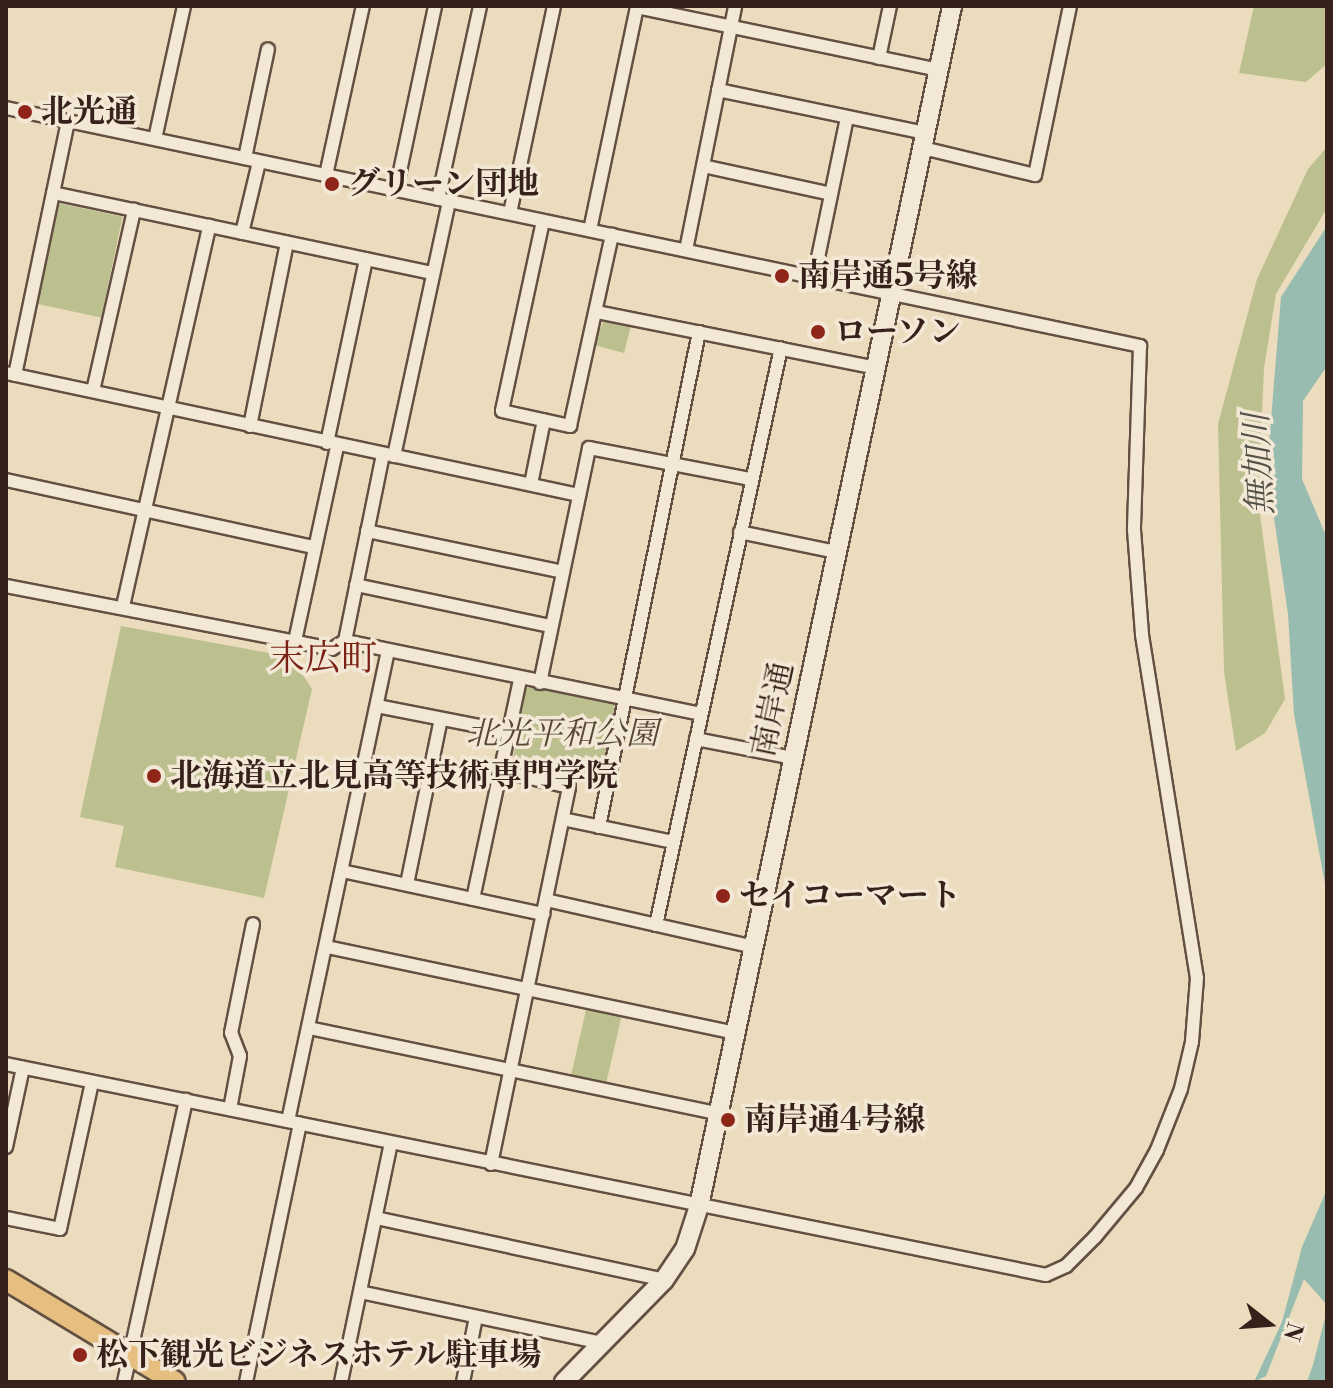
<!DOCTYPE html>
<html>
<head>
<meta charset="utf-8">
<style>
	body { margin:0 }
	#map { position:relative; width:1333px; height:1388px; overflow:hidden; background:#ebdcbe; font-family:"Libre Bodoni","Noto Serif JP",serif }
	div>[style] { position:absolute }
	.green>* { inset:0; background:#bcbf8e; transform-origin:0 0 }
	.water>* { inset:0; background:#98bcaf }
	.roads { filter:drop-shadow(2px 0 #635043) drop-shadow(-2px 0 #635043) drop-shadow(0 2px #635043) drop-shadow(0 -2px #635043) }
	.street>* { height:12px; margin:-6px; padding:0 6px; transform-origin:6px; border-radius:6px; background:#f2e8d5 }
	.secondary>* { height:18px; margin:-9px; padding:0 9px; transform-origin:9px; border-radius:9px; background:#f2e8d5 }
	.primary>* { height:20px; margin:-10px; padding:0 10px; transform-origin:10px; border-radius:10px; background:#e6be7f }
	.dots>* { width:22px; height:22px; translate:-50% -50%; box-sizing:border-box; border:4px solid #f2e8d5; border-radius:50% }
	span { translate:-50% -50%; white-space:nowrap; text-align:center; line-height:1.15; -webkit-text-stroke:7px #f2e8d5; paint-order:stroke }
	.poi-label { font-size:32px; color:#36221a; font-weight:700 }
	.left { translate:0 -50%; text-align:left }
	.street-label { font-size:32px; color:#36221a }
	.park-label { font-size:32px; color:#584937; font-style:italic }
	.water-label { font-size:34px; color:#535047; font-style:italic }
	.quarter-label { font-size:36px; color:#7a1f14 }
	.frame { position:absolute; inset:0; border:8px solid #36221a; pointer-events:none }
	.north { position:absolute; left:1229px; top:1284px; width:80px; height:80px; -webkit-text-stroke:6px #f2e8d5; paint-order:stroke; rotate:107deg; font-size:22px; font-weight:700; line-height:32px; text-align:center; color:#36221a }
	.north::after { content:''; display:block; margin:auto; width:28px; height:36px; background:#36221a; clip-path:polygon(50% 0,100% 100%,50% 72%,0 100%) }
</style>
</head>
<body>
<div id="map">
	<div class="green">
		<i style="clip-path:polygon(1254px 6px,1327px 6px,1327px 64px,1306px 82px,1239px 73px)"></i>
		<i style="clip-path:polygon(1327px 147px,1327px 208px,1276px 294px,1264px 368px,1258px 500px,1285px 699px,1265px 733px,1236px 751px,1224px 672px,1218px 424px,1257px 279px,1308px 169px)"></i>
		<i style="left:58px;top:203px;width:66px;height:103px;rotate:12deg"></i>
		<i style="clip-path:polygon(604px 320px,631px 326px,624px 353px,594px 345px)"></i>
		<i style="clip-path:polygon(121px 626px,291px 657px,312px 689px,264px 898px,115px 867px,124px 826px,80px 817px)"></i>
		<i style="clip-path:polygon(531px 687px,615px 703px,603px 784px,512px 763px,526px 689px)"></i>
		<i style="left:587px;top:1006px;width:36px;height:72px;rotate:13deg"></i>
	</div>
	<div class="water">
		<i style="clip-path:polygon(1327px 226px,1327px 366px,1303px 401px,1302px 479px,1327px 538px,1327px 895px,1294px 714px,1288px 614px,1267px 469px,1281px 297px)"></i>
		<i style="clip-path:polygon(1327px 1189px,1327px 1305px,1304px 1279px,1266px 1376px,1254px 1382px,1282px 1322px,1302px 1247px)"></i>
		<i style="clip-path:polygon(1327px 1310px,1327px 1382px,1307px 1382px,1313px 1365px)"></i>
	</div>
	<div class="roads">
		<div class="street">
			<i style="left:879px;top:58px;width:53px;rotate:-78.1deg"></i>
			<i style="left:718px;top:90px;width:211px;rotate:11.7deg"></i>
			<i style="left:6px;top:108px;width:1159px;rotate:11.85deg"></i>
			<i style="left:1140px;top:346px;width:184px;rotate:91.9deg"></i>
			<i style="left:1134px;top:530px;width:105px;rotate:85.6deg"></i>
			<i style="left:1142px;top:635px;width:347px;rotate:80.9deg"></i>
			<i style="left:1197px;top:978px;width:64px;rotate:94.5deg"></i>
			<i style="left:1192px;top:1042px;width:48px;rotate:103.2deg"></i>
			<i style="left:1181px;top:1089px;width:66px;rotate:111.5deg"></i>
			<i style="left:1157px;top:1150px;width:43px;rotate:118.9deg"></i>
			<i style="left:1136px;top:1188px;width:64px;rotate:129.9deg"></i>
			<i style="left:1095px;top:1237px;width:41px;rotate:135deg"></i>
			<i style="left:1066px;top:1266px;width:22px;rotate:156deg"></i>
			<i style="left:1046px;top:1275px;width:1061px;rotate:-168.53deg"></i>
			<i style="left:155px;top:139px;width:136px;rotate:-77.7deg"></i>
			<i style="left:923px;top:148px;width:115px;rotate:13.6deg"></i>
			<i style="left:1035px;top:175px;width:173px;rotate:-78.3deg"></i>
			<i style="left:245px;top:158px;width:111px;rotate:-78.1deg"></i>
			<i style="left:703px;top:166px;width:131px;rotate:12.3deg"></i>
			<i style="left:326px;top:175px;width:173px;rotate:-77.7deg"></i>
			<i style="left:396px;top:190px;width:188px;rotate:-78deg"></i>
			<i style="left:53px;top:193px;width:388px;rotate:11.9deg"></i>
			<i style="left:438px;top:199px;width:198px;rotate:-77.7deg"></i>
			<i style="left:510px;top:213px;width:212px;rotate:-78deg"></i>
			<i style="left:543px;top:221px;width:194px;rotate:102.2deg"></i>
			<i style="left:502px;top:411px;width:70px;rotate:12.4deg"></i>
			<i style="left:570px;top:426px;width:196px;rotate:-77.6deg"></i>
			<i style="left:590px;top:230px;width:228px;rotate:-78.1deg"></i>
			<i style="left:637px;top:7px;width:308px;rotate:11.8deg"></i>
			<i style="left:242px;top:233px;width:73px;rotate:-76.5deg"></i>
			<i style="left:686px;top:250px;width:249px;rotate:-78.6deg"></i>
			<i style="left:814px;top:277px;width:163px;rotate:-78.3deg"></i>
			<i style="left:597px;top:312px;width:285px;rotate:11.3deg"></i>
			<i style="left:6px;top:373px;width:586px;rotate:12.02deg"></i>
			<i style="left:15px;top:375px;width:258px;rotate:-78.2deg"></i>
			<i style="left:93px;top:391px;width:186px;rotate:-77.2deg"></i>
			<i style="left:250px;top:426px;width:187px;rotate:-78.6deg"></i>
			<i style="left:327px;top:443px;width:188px;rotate:-78deg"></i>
			<i style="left:394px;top:456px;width:261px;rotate:-77.8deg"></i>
			<i style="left:6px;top:480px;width:315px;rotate:12.3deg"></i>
			<i style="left:531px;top:484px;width:65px;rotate:-78.5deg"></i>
			<i style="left:367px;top:531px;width:200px;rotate:11.8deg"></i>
			<i style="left:740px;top:532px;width:99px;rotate:11.7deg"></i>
			<i style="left:356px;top:585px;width:199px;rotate:11.9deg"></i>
			<i style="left:6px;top:586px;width:332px;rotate:10.9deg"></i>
			<i style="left:332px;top:649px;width:15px;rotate:-32deg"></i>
			<i style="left:345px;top:641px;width:363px;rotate:11.6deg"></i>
			<i style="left:123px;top:606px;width:390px;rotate:-77.2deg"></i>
			<i style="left:295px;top:641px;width:199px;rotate:-77.8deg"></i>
			<i style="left:345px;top:641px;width:191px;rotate:-78.5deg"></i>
			<i style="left:540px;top:683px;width:240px;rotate:-78.2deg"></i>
			<i style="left:589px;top:448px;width:164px;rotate:10.9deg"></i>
			<i style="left:377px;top:706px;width:135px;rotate:11.1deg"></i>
			<i style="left:696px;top:739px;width:99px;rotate:11.1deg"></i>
			<i style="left:563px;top:819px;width:112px;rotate:11.8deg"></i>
			<i style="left:599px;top:827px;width:505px;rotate:-78.58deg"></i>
			<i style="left:342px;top:871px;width:206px;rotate:12.1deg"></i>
			<i style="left:407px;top:884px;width:168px;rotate:-78.4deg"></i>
			<i style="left:473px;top:899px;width:225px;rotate:-77.9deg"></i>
			<i style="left:546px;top:900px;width:213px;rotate:12.7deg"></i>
			<i style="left:656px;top:925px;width:590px;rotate:-77.78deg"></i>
			<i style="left:327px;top:947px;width:417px;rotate:11.9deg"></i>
			<i style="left:309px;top:1028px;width:420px;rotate:11.8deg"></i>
			<i style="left:230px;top:1109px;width:54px;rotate:-79.3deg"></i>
			<i style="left:240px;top:1056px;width:25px;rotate:-111deg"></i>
			<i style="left:231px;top:1033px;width:111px;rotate:-78.6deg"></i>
			<i style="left:288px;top:1121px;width:481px;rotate:-78deg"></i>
			<i style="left:6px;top:1147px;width:81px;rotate:-77.9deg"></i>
			<i style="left:491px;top:1164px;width:385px;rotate:-78.3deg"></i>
			<i style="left:569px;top:787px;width:71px;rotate:-166.9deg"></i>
			<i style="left:6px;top:1218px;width:55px;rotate:11.5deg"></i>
			<i style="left:60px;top:1229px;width:150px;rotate:-77.7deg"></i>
			<i style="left:376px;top:1218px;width:295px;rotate:12.1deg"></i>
			<i style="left:360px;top:1292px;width:248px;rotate:11.9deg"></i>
			<i style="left:124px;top:1382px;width:289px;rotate:-77.6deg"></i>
			<i style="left:246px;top:1382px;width:264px;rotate:-78.2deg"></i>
			<i style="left:341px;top:1382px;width:244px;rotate:-78.2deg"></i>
			<i style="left:463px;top:1382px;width:66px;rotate:-78.7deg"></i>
		</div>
		<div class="secondary">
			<i style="left:564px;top:1382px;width:143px;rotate:-45.6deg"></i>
			<i style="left:664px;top:1280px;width:37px;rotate:-56deg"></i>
			<i style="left:685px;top:1249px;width:45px;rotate:-72deg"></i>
			<i style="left:699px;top:1206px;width:1226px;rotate:-78.09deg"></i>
		</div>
		<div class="primary">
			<i style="left:6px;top:1280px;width:197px;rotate:31.1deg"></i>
		</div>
	</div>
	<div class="dots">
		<i style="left:25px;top:112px;background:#8f2418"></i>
		<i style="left:332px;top:184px;background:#8f2418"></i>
		<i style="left:782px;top:276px;background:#8f2418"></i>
		<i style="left:818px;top:332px;background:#8f2418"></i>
		<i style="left:154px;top:776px;background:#8f2418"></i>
		<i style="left:723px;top:896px;background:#8f2418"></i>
		<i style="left:728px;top:1120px;background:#8f2418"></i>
		<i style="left:80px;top:1355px;background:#8f2418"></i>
	</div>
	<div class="poi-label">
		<span class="left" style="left:41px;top:112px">北光通</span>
		<span class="left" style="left:348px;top:184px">グリーン団地</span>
		<span class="left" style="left:798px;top:276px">南岸通5号線</span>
		<span class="left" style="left:834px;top:332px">ローソン</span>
		<span class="left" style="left:170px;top:776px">北海道立北見高等技術専門学院</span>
		<span class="left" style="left:739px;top:896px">セイコーマート</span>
		<span class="left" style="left:744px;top:1120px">南岸通4号線</span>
		<span class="left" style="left:96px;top:1355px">松下観光ビジネスホテル駐車場</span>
	</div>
	<div class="street-label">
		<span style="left:773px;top:710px;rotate:-78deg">南岸通</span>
	</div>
	<div class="park-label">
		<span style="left:562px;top:734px">北光平和公園</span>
	</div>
	<div class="water-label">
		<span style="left:1260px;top:464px;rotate:-93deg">無加川</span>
	</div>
	<div class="quarter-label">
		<span style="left:323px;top:660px">末広町</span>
	</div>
	<div class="frame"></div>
	<div class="north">N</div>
</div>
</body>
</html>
